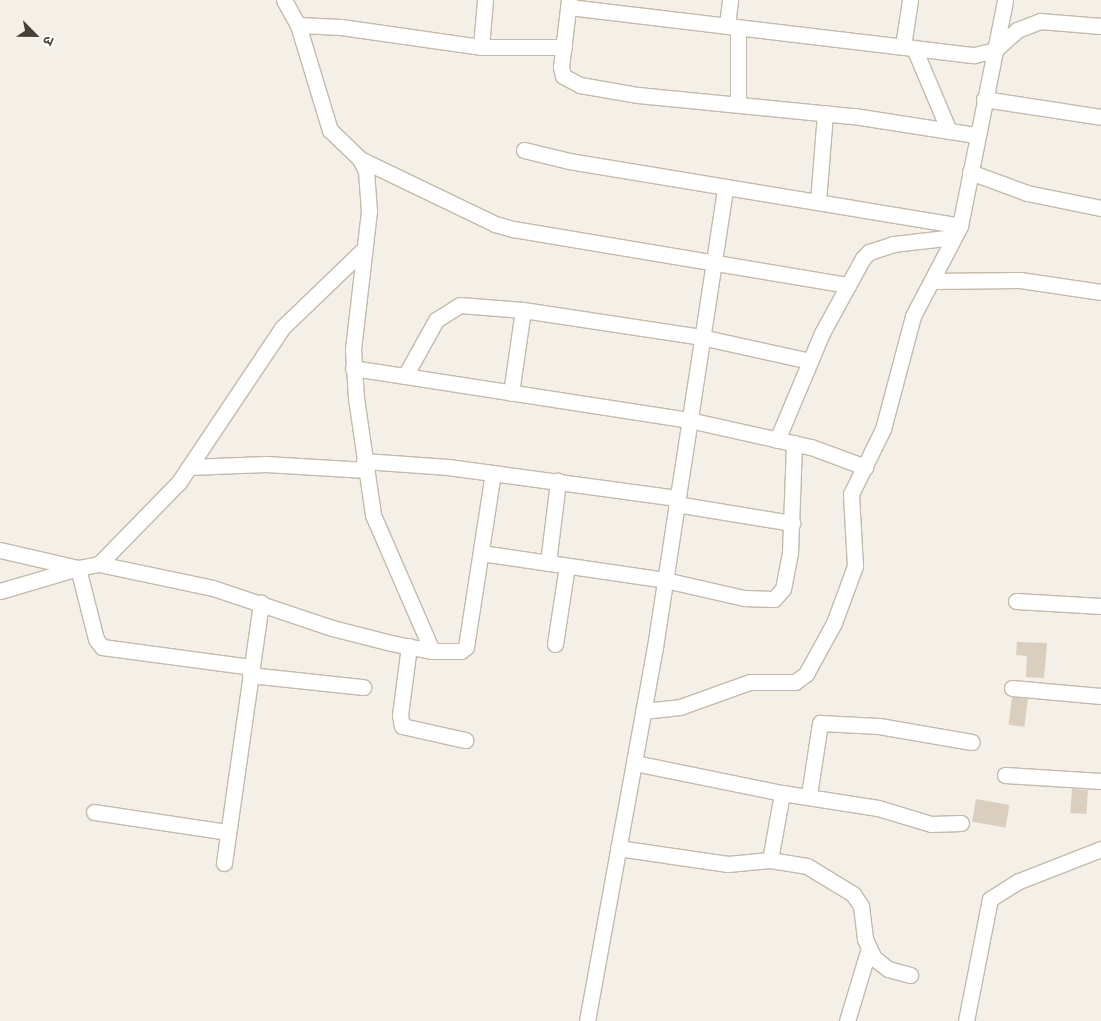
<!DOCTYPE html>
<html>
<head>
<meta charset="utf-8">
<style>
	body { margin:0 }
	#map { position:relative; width:1101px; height:1021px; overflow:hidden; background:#f4f0e7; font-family:Barlow,"Noto Sans Devanagari",sans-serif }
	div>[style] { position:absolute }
	.building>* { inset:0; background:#dacebe; transform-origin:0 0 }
	.roads { filter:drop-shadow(1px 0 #c4baab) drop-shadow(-1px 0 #c4baab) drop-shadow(0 1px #c4baab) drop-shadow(0 -1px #c4baab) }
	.minor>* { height:15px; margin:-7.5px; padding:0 7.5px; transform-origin:7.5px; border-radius:7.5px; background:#fff }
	span { translate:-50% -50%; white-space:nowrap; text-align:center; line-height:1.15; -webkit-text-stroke:4.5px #fff; paint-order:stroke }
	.north { position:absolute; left:10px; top:10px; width:50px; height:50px; -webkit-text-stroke:4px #fff; paint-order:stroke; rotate:113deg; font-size:14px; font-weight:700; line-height:20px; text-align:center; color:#484035 }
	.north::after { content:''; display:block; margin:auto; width:18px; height:22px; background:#484035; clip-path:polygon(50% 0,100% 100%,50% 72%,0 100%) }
</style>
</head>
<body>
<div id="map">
	<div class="building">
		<i style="clip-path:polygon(1017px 642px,1047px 643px,1044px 678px,1026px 677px,1027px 656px,1016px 655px)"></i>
		<i style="left:1012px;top:697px;width:16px;height:28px;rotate:7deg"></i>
		<i style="left:1072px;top:789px;width:16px;height:24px;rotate:4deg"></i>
		<i style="left:976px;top:799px;width:34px;height:23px;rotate:10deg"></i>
	</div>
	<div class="roads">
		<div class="minor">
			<i style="left:284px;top:0;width:29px;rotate:61deg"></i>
			<i style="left:298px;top:25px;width:110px;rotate:73.1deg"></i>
			<i style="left:330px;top:130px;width:42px;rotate:44deg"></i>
			<i style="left:360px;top:159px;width:13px;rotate:63deg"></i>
			<i style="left:366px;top:171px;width:40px;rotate:85.7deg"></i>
			<i style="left:369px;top:211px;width:139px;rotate:96.6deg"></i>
			<i style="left:353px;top:349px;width:49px;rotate:86.5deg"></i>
			<i style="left:356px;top:398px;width:118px;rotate:81.7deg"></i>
			<i style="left:373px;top:515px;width:148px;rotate:66.5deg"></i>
			<i style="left:569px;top:0;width:67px;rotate:96.8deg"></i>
			<i style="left:561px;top:67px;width:9px;rotate:77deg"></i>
			<i style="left:563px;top:76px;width:19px;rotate:28deg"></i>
			<i style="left:580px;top:85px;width:59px;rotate:9.8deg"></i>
			<i style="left:638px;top:95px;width:217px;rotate:5.6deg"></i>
			<i style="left:854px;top:116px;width:123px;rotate:8.9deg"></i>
			<i style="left:569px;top:7px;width:408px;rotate:6.8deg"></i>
			<i style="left:974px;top:55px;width:22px;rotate:-13deg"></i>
			<i style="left:995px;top:50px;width:30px;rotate:-42deg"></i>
			<i style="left:1017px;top:30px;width:25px;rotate:-21deg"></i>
			<i style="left:1040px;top:21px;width:61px;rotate:4.7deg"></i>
			<i style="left:298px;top:25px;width:43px;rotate:2.7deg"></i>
			<i style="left:341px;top:27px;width:141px;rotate:8.1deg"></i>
			<i style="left:481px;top:47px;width:83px"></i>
			<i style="left:727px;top:25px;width:25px;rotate:-83deg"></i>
			<i style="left:903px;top:46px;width:47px;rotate:-81.3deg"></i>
			<i style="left:481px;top:47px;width:47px;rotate:-85.1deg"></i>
			<i style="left:914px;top:48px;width:90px;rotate:67.1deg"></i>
			<i style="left:984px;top:99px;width:118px;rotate:8.7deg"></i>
			<i style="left:738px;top:104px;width:77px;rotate:-90deg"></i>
			<i style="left:524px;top:150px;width:46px;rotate:13.7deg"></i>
			<i style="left:569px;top:161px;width:396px;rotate:9.4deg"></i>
			<i style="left:960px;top:226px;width:230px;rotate:-78.7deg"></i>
			<i style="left:360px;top:159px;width:150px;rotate:25.7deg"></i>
			<i style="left:495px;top:224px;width:19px;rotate:16deg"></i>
			<i style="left:513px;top:229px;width:340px;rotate:9.5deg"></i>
			<i style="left:970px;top:172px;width:61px;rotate:20.2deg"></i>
			<i style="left:1027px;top:193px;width:76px;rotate:11.5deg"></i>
			<i style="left:818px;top:202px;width:89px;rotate:-85.5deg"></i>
			<i style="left:932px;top:281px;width:88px;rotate:-0.7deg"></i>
			<i style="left:1020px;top:280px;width:82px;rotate:8.4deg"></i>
			<i style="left:353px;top:368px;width:340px;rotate:8.8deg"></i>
			<i style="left:689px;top:420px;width:125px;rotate:12.5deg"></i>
			<i style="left:811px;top:447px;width:58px;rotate:20.3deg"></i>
			<i style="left:405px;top:376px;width:64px;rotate:-61deg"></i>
			<i style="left:436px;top:320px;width:28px;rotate:-32deg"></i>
			<i style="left:460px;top:305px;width:63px;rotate:4.5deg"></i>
			<i style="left:523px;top:310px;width:180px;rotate:8.6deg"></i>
			<i style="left:701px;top:337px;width:112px;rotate:12.4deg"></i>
			<i style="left:511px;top:393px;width:84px;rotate:-81.8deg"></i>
			<i style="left:777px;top:440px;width:116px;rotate:-67.2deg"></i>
			<i style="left:822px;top:333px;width:85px;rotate:-61.3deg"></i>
			<i style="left:863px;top:258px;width:8px;rotate:-45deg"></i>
			<i style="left:869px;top:252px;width:25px;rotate:-18deg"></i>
			<i style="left:893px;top:244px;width:61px;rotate:-6.5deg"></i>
			<i style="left:364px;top:461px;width:84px;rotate:4.1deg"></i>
			<i style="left:448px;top:467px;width:231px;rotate:7.7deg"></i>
			<i style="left:189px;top:467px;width:77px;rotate:-2.2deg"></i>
			<i style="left:266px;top:464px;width:100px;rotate:3.4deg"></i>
			<i style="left:676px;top:504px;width:118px;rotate:9.3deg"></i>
			<i style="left:0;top:550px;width:80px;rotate:13deg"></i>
			<i style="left:78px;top:568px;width:21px;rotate:-11deg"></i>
			<i style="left:99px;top:564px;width:115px;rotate:-45.7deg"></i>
			<i style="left:179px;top:482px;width:185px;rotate:-56.2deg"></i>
			<i style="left:282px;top:328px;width:114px;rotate:-43.9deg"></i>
			<i style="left:481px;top:553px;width:186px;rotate:8.3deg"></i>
			<i style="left:665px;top:580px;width:81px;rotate:12.8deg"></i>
			<i style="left:744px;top:598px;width:30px;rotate:2deg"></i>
			<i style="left:774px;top:599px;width:13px;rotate:-48deg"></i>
			<i style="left:783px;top:589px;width:37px;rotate:-79deg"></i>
			<i style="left:790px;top:553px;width:110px;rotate:-87.9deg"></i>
			<i style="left:548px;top:563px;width:83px;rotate:-83deg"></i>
			<i style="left:99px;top:564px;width:116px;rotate:11.9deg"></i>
			<i style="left:213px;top:588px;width:126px;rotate:18.6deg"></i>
			<i style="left:332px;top:628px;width:61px;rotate:14.3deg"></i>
			<i style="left:391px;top:643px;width:42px;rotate:11deg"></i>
			<i style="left:432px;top:651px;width:29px"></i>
			<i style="left:461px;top:651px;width:6px;rotate:-39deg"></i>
			<i style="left:466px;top:647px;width:176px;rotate:-81.2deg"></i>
			<i style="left:0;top:591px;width:81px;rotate:-16.4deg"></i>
			<i style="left:78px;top:568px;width:73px;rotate:75.8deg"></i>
			<i style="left:96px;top:639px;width:10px;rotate:53deg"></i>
			<i style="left:102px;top:647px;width:150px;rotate:7.6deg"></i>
			<i style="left:1016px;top:601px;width:85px;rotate:3.4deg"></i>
			<i style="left:555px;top:644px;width:79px;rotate:-81.3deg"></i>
			<i style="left:409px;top:646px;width:70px;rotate:97.4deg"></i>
			<i style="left:400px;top:715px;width:11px;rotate:80deg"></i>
			<i style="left:402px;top:726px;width:65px;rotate:12.5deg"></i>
			<i style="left:250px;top:675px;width:114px;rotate:6.1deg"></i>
			<i style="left:1012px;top:688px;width:89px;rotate:5.1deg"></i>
			<i style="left:643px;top:711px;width:37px;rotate:-6deg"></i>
			<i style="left:680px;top:707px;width:74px;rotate:-19.7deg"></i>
			<i style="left:750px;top:682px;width:45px"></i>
			<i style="left:795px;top:682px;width:14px;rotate:-36deg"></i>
			<i style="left:806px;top:674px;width:58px;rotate:-61.2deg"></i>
			<i style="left:834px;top:623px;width:61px;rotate:-69.8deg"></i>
			<i style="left:855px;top:566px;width:72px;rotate:-93.2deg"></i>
			<i style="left:851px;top:494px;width:72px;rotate:-63.8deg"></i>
			<i style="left:883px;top:429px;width:117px;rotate:-75.1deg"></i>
			<i style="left:913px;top:316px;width:102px;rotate:-62.4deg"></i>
			<i style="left:1005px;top:775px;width:96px;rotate:3.6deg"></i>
			<i style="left:782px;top:793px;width:97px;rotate:8.9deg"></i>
			<i style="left:878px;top:808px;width:55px;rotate:16.8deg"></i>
			<i style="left:931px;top:824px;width:30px;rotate:-2deg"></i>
			<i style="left:809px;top:795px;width:73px;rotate:-81.3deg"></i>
			<i style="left:820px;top:723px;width:59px;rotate:2.9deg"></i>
			<i style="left:879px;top:726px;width:94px;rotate:9.8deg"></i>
			<i style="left:94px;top:812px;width:135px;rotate:8.5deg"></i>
			<i style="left:618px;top:848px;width:111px;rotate:8.3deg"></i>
			<i style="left:728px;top:864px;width:42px;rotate:-5.4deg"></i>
			<i style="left:770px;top:860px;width:68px;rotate:-79.8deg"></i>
			<i style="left:782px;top:793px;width:151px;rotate:-168.5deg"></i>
			<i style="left:770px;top:860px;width:37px;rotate:9deg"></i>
			<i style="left:807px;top:866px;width:54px;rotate:31.3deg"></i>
			<i style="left:853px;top:894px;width:14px;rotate:56deg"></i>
			<i style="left:861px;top:906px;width:33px;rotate:83deg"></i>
			<i style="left:865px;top:939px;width:21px;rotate:65deg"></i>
			<i style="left:874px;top:958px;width:18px;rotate:38deg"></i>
			<i style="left:888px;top:969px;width:23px;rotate:15deg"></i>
			<i style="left:224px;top:863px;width:263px;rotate:-81.9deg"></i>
			<i style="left:587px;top:1021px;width:380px;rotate:-79.7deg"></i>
			<i style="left:655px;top:647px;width:465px;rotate:-81.3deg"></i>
			<i style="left:847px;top:1021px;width:76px;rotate:-73.2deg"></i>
			<i style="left:966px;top:1021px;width:124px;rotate:-78.9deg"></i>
			<i style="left:990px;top:899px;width:34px;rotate:-32deg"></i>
			<i style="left:1019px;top:881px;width:88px;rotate:-21.3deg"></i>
		</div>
	</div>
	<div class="north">उ</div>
</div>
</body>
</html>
